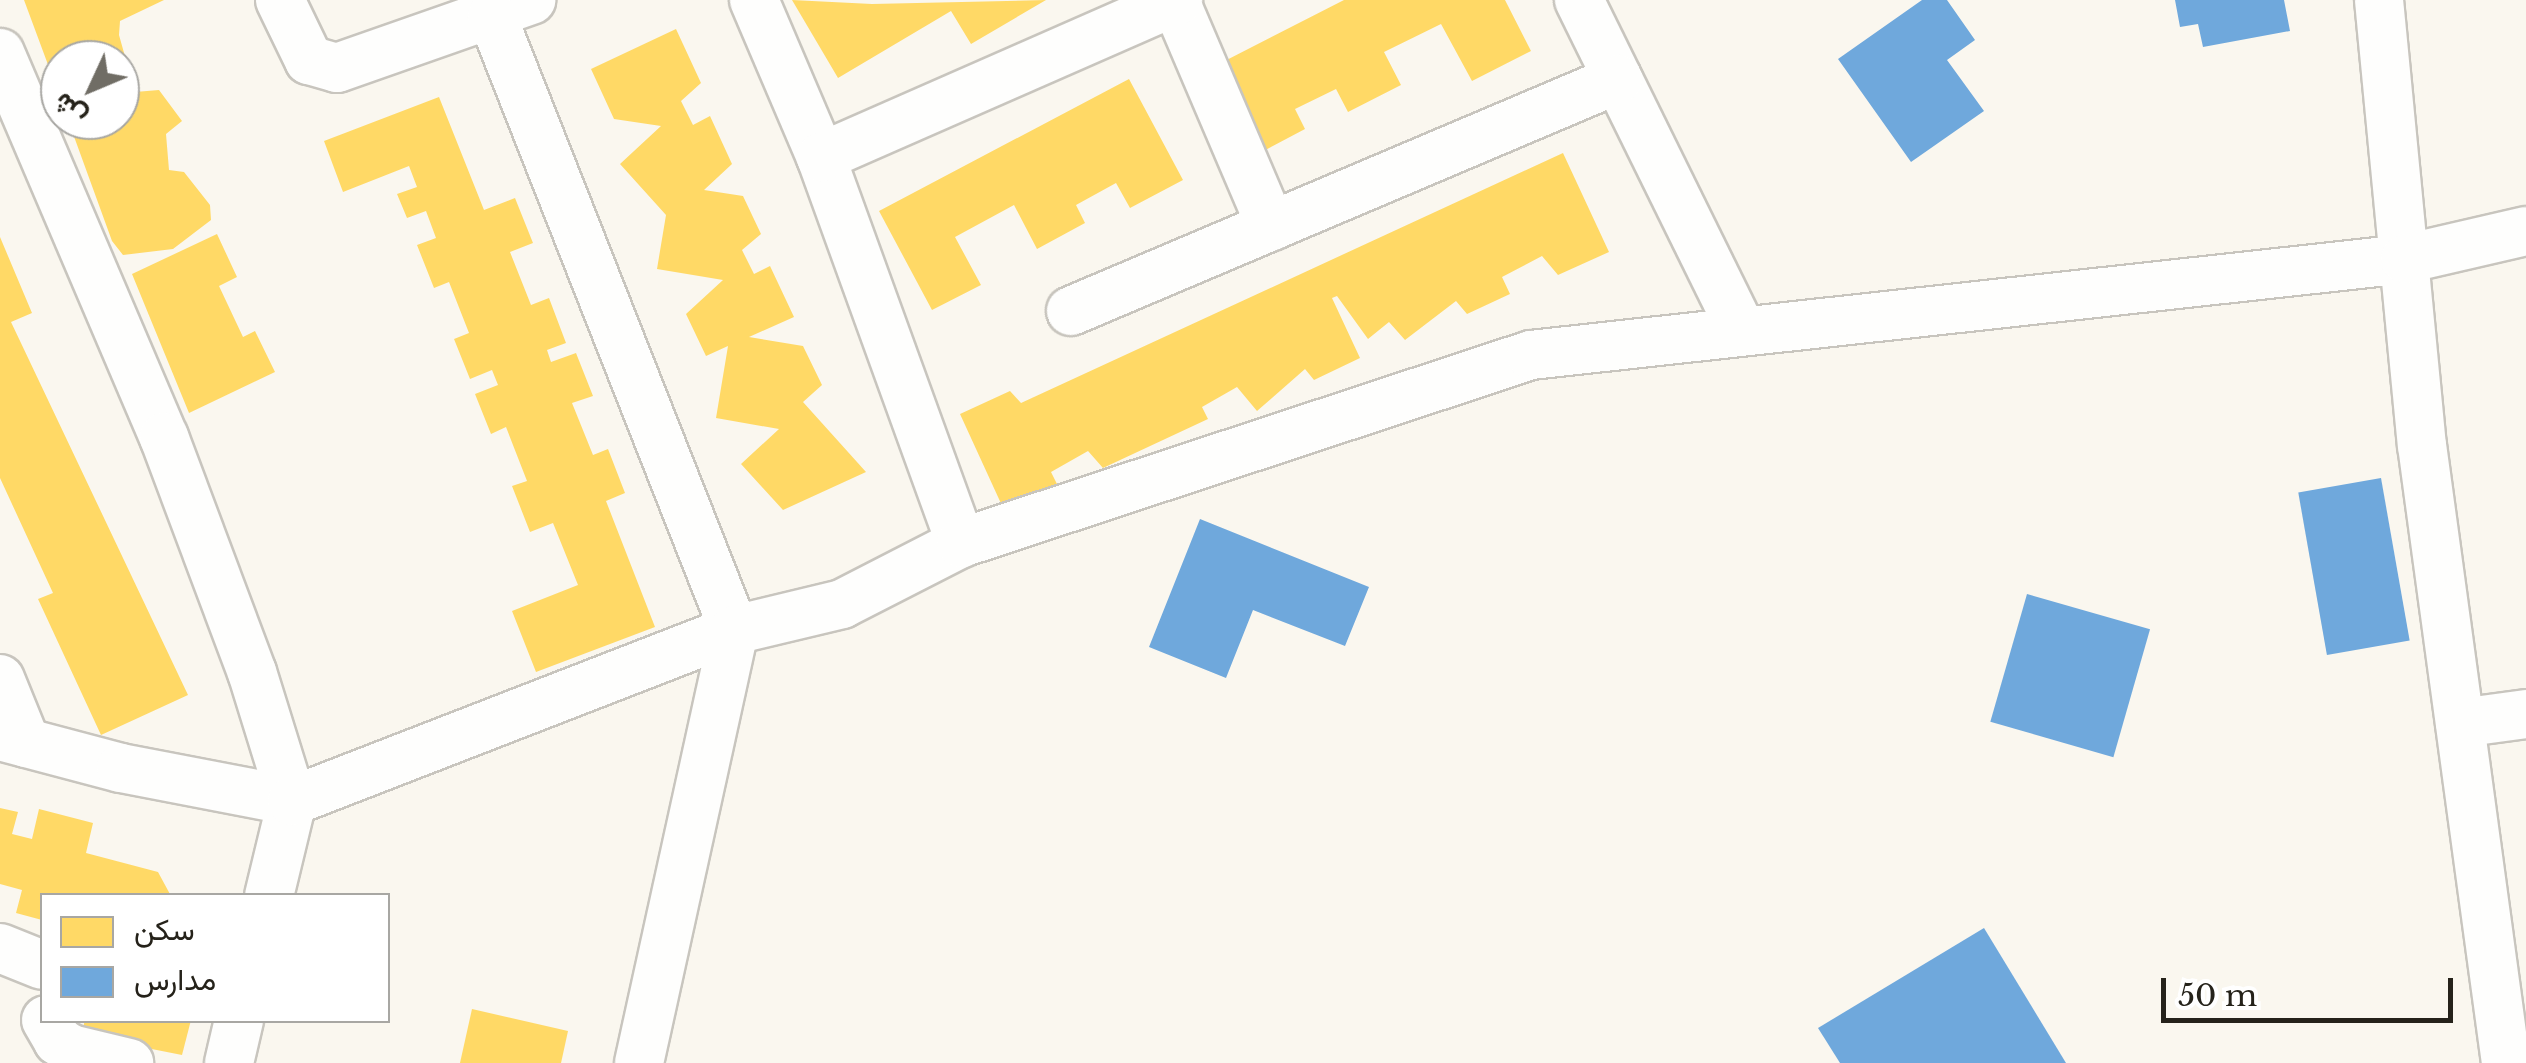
<!DOCTYPE html>
<html>
<head>
<meta charset="utf-8">
<style>
	body { margin:0 }
	#map { position:relative; width:2526px; height:1063px; overflow:hidden; background:#faf7ef; font-family:"Libre Baskerville",Vazirmatn,serif }
	div>[style] { position:absolute }
	.homes>* { inset:0; background:#ffd966 }
	.schools>* { inset:0; background:#6fa8dc; transform-origin:0 0 }
	.roads { filter:drop-shadow(2px 0 #c8c5be) drop-shadow(-2px 0 #c8c5be) drop-shadow(0 2px #c8c5be) drop-shadow(0 -2px #c8c5be) }
	.minor>* { height:48px; margin:-24px; padding:0 24px; transform-origin:24px; border-radius:24px; background:#fefefd }
	span { translate:-50% -50%; white-space:nowrap; text-align:center; line-height:1.15; -webkit-text-stroke:10px #fff; paint-order:stroke }
	.legend { position:absolute; left:40px; top:893px; width:350px; height:130px; box-sizing:border-box; background:#fff; border:2px solid #a8a7a3; margin:0; padding:12px 18px; list-style:none; font-size:30px; color:#25221a }
	.legend li { display:flex; align-items:center; gap:20px; height:50px }
	.legend b { width:50px; border:2px solid #a8a7a3 }
	.north { position:absolute; left:40px; top:40px; width:100px; height:100px; box-sizing:border-box; background:#fff; border:2px solid #a8a7a3; border-radius:50%; rotate:226deg; font-size:28px; font-weight:700; line-height:40px; text-align:center; color:#25221a }
	.north::after { content:''; display:block; margin:auto; width:35px; height:45px; background:#706d65; clip-path:polygon(50% 0,100% 100%,50% 72%,0 100%) }
	.scale { position:absolute; left:2161px; top:978px; width:292px; height:45px; box-sizing:border-box; border:5px solid #25221a; border-top:0; padding-left:12px; font-size:30px; line-height:35px; white-space:nowrap; color:#25221a; -webkit-text-stroke:8px #fff; paint-order:stroke }
</style>
</head>
<body>
<div id="map">
	<div class="homes">
		<i style="clip-path:polygon(24px 0,164px 0,120px 21px,119px 35px,135px 92px,159px 90px,182px 121px,166px 134px,169px 170px,184px 172px,210px 205px,211px 220px,173px 249px,123px 255px,112px 241px,68px 120px,120px 120px,120px 60px,60px 60px,60px 97px)"></i>
		<i style="clip-path:polygon(792px 0,872px 4px,1046px 0,971px 44px,951px 11px,838px 78px)"></i>
		<i style="clip-path:polygon(1344px 0,1505px 0,1531px 51px,1472px 81px,1441px 24px,1384px 52px,1401px 85px,1348px 112px,1336px 89px,1295px 109px,1305px 129px,1256px 155px,1211px 68px)"></i>
		<i style="clip-path:polygon(676px 29px,701px 83px,681px 101px,693px 125px,710px 116px,732px 164px,704px 190px,743px 196px,761px 234px,742px 250px,754px 274px,770px 266px,794px 317px,749px 337px,803px 346px,822px 385px,803px 402px,866px 472px,783px 510px,741px 464px,779px 429px,716px 418px,728px 346px,706px 356px,686px 314px,723px 280px,657px 269px,666px 215px,620px 164px,661px 126px,614px 119px,591px 69px)"></i>
		<i style="clip-path:polygon(1129px 79px,1183px 180px,1130px 208px,1116px 183px,1076px 205px,1085px 223px,1037px 249px,1014px 205px,955px 237px,981px 285px,932px 310px,879px 211px)"></i>
		<i style="clip-path:polygon(439px 97px,484px 210px,515px 198px,533px 243px,510px 252px,531px 305px,549px 298px,566px 343px,547px 350px,551px 362px,576px 353px,593px 396px,572px 403px,593px 455px,608px 449px,625px 493px,606px 501px,655px 627px,536px 672px,512px 611px,578px 585px,553px 523px,530px 532px,512px 486px,527px 481px,506px 427px,491px 434px,475px 394px,498px 385px,492px 370px,470px 379px,454px 339px,469px 333px,449px 282px,434px 288px,417px 245px,436px 238px,426px 211px,407px 218px,397px 194px,417px 187px,409px 166px,343px 192px,324px 141px)"></i>
		<i style="clip-path:polygon(1563px 153px,1609px 252px,1558px 275px,1542px 256px,1502px 277px,1510px 294px,1467px 314px,1456px 301px,1405px 340px,1389px 322px,1368px 339px,1337px 296px,1332px 298px,1360px 358px,1314px 380px,1305px 369px,1257px 411px,1237px 387px,1202px 407px,1208px 419px,1103px 468px,1088px 451px,1051px 472px,1058px 486px,1004px 510px,960px 414px,1010px 391px,1021px 403px)"></i>
		<i style="clip-path:polygon(217px 234px,237px 277px,219px 286px,243px 337px,255px 331px,275px 372px,189px 413px,132px 274px)"></i>
		<i style="clip-path:polygon(0 237px,32px 313px,11px 322px,188px 695px,101px 735px,38px 599px,53px 593px,0 478px)"></i>
		<i style="clip-path:polygon(0 808px,18px 812px,12px 834px,32px 839px,39px 809px,93px 823px,86px 853px,158px 872px,171px 896px,42px 896px,42px 920px,16px 913px,22px 890px,0 884px)"></i>
		<i style="clip-path:polygon(472px 1009px,568px 1031px,561px 1063px,460px 1063px)"></i>
		<i style="clip-path:polygon(85px 1020px,191px 1020px,182px 1055px,81px 1035px)"></i>
	</div>
	<div class="schools">
		<i style="clip-path:polygon(1922px 0,1947px 0,1975px 40px,1947px 60px,1984px 111px,1911px 162px,1838px 59px)"></i>
		<i style="clip-path:polygon(2175px 0,2284px 0,2290px 31px,2203px 47px,2198px 24px,2180px 27px)"></i>
		<i style="left:2381px;top:478px;width:165px;height:84px;rotate:80deg"></i>
		<i style="clip-path:polygon(1200px 519px,1369px 587px,1345px 646px,1253px 610px,1226px 678px,1149px 647px)"></i>
		<i style="left:2027px;top:594px;width:128px;height:133px;rotate:16deg"></i>
		<i style="clip-path:polygon(1984px 928px,2066px 1063px,1840px 1063px,1818px 1028px)"></i>
	</div>
	<div class="roads">
		<div class="minor">
			<i style="left:280px;top:0;width:67px;rotate:64.2deg"></i>
			<i style="left:309px;top:60px;width:29px;rotate:16deg"></i>
			<i style="left:337px;top:68px;width:206px;rotate:-19.3deg"></i>
			<i style="left:754px;top:0;width:171px;rotate:66.9deg"></i>
			<i style="left:821px;top:157px;width:411px;rotate:70.1deg"></i>
			<i style="left:1579px;top:0;width:369px;rotate:63.8deg"></i>
			<i style="left:2379px;top:0;width:447px;rotate:84.5deg"></i>
			<i style="left:2422px;top:445px;width:624px;rotate:82.26deg"></i>
			<i style="left:1175px;top:1px;width:245px;rotate:66.9deg"></i>
			<i style="left:0;top:53px;width:418px;rotate:66.9deg"></i>
			<i style="left:164px;top:437px;width:251px;rotate:69.5deg"></i>
			<i style="left:252px;top:672px;width:135px;rotate:72.8deg"></i>
			<i style="left:292px;top:801px;width:98px;rotate:103.6deg"></i>
			<i style="left:821px;top:157px;width:390px;rotate:-23.7deg"></i>
			<i style="left:1071px;top:311px;width:594px;rotate:-22.98deg"></i>
			<i style="left:0;top:679px;width:69px;rotate:67.9deg"></i>
			<i style="left:2460px;top:723px;width:67px;rotate:-7.8deg"></i>
			<i style="left:0;top:736px;width:125px;rotate:14.8deg"></i>
			<i style="left:121px;top:768px;width:174px;rotate:10.9deg"></i>
			<i style="left:292px;top:801px;width:474px;rotate:-21.2deg"></i>
			<i style="left:734px;top:630px;width:660px;rotate:-111.51deg"></i>
			<i style="left:0;top:948px;width:45px;rotate:22deg"></i>
			<i style="left:46px;top:1020px;width:24px;rotate:60deg"></i>
			<i style="left:58px;top:1041px;width:15px;rotate:32deg"></i>
			<i style="left:71px;top:1049px;width:60px;rotate:13.6deg"></i>
			<i style="left:229px;top:1063px;width:44px;rotate:-76.9deg"></i>
			<i style="left:639px;top:1063px;width:443px;rotate:-77.6deg"></i>
			<i style="left:734px;top:630px;width:111px;rotate:-13.5deg"></i>
			<i style="left:842px;top:604px;width:134px;rotate:-27.1deg"></i>
			<i style="left:961px;top:543px;width:600px;rotate:-18.25deg"></i>
			<i style="left:1531px;top:355px;width:879px;rotate:-6.27deg"></i>
			<i style="left:2405px;top:259px;width:124px;rotate:-13deg"></i>
		</div>
	</div>
	<ul class="legend">
	<li><b style="height:28px;background:#ffd966"></b>سكن</li>
	<li><b style="height:28px;background:#6fa8dc"></b>مدارس</li>
	</ul>
	<div class="north">ش</div>
	<div class="scale">50 m</div>
</div>
</body>
</html>
